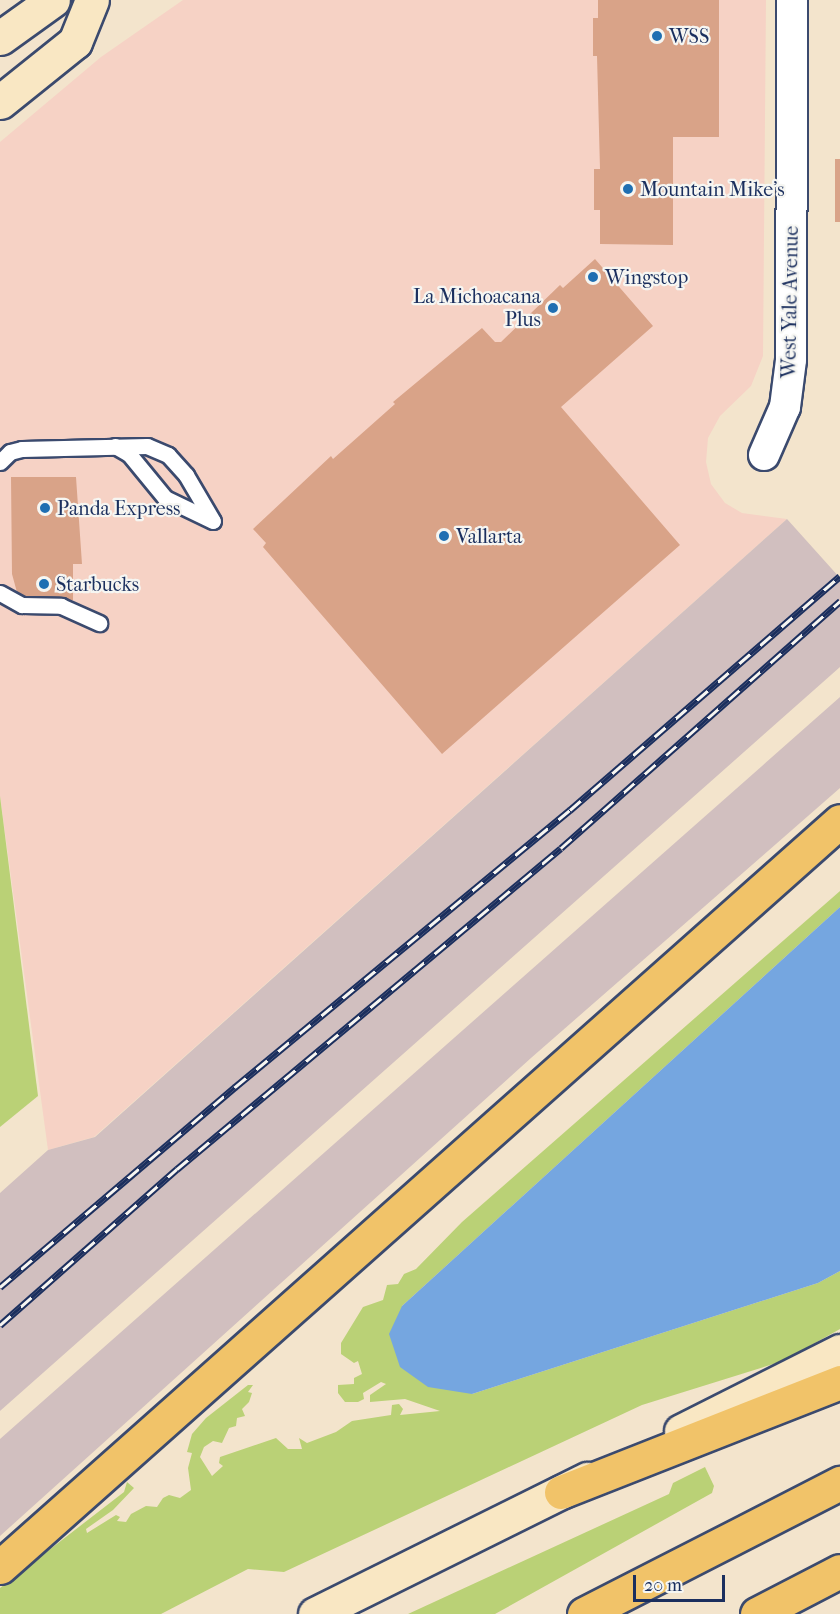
<!DOCTYPE html>
<html>
<head>
<meta charset="utf-8">
<style>
	body { margin:0 }
	#map { position:relative; width:840px; height:1614px; overflow:hidden; background:#f3e4cc; font-family:"IM FELL French Canon",serif }
	div>[style] { position:absolute }
	.built>* { inset:0; background:#f6d2c5 }
	.industrial>* { inset:0; background:#d1bfbf }
	.green>* { inset:0; background:#bad176 }
	.water>* { inset:0; background:#75a6e0 }
	.building>* { inset:0; background:#d9a388; transform-origin:0 0 }
	.roads { filter:drop-shadow(2px 0 #3b4a6e) drop-shadow(-2px 0 #3b4a6e) drop-shadow(0 2px #3b4a6e) drop-shadow(0 -2px #3b4a6e) }
	.service>* { height:15px; margin:-7.5px; padding:0 7.5px; transform-origin:7.5px; border-radius:7.5px; background:#fff }
	.minor>* { height:30px; margin:-15px; padding:0 15px; transform-origin:15px; border-radius:15px; background:#fff }
	.secondary>* { height:33px; margin:-16.5px; padding:0 16.5px; transform-origin:16.5px; border-radius:16.5px; background:#f9e7c3 }
	.motorway>* { height:33px; margin:-16.5px; padding:0 16.5px; transform-origin:16.5px; border-radius:16.5px; background:#f1c369 }
	.rail>* { height:7px; margin-top:-3.5px; transform-origin:0; background:repeating-linear-gradient(90deg,#f6f6f2 0 14px,#1b2f5e 0 28px); box-sizing:border-box; border-block:2px solid #1b2f5e }
	.dots>* { width:16px; height:16px; translate:-50% -50%; box-sizing:border-box; border:3px solid #f6f6f2; border-radius:50% }
	span { translate:-50% -50%; white-space:nowrap; text-align:center; line-height:1.15; -webkit-text-stroke:4.5px #f6f6f2; paint-order:stroke }
	.poi-label { font-size:20px; color:#1b2f5e }
	.left { translate:0 -50%; text-align:left }
	.right { translate:-100% -50%; text-align:right }
	.street-label { font-size:20px; color:#1b2f5e }
	.scale { position:absolute; left:633px; top:1575px; width:92px; height:27px; box-sizing:border-box; border:3px solid #1b2f5e; border-top:0; padding-left:8px; font-size:18px; line-height:21px; white-space:nowrap; color:#1b2f5e; -webkit-text-stroke:4px #f6f6f2; paint-order:stroke }
</style>
</head>
<body>
<div id="map">
	<div class="built">
		<i style="clip-path:polygon(183px 0,766px 0,763px 356px,751px 386px,720px 416px,708px 438px,706px 462px,711px 484px,725px 503px,742px 513px,787px 519px,94px 1137px,48px 1150px,0 796px,0 142px,101px 57px)"></i>
	</div>
	<div class="industrial">
		<i style="clip-path:polygon(787px 519px,840px 578px,840px 667px,0 1411px,0 1193px,48px 1150px,95px 1137px)"></i>
		<i style="clip-path:polygon(840px 697px,840px 788px,531px 1058px,0 1536px,0 1439px)"></i>
	</div>
	<div class="green">
		<i style="clip-path:polygon(0 796px,38px 1096px,0 1127px)"></i>
		<i style="clip-path:polygon(840px 891px,840px 907px,402px 1306px,472px 1394px,818px 1283px,840px 1271px,840px 1329px,783px 1361px,642px 1405px,284px 1572px,248px 1569px,161px 1614px,0 1614px,0 1588px,124px 1492px,127px 1482px,134px 1488px,113px 1510px,86px 1529px,87px 1533px,116px 1515px,120px 1517px,117px 1521px,126px 1522px,131px 1514px,146px 1506px,157px 1507px,163px 1498px,169px 1495px,180px 1498px,191px 1490px,188px 1468px,192px 1453px,187px 1452px,192px 1434px,206px 1418px,248px 1385px,253px 1385px,248px 1392px,252px 1393px,249px 1402px,242px 1409px,245px 1416px,237px 1418px,236px 1426px,229px 1428px,222px 1443px,213px 1441px,204px 1447px,200px 1457px,212px 1476px,223px 1466px,219px 1463px,220px 1457px,276px 1438px,288px 1449px,302px 1449px,299px 1438px,307px 1443px,336px 1432px,352px 1421px,391px 1415px,392px 1405px,399px 1404px,403px 1409px,400px 1415px,440px 1411px,405px 1399px,370px 1402px,370px 1395px,386px 1384px,381px 1382px,363px 1393px,364px 1399px,358px 1402px,345px 1402px,338px 1393px,338px 1385px,354px 1384px,354px 1378px,362px 1374px,358px 1361px,354px 1363px,341px 1354px,341px 1343px,363px 1307px,383px 1300px,387px 1285px,398px 1284px,404px 1274px,416px 1269px,462px 1222px)"></i>
		<i style="clip-path:polygon(705px 1467px,714px 1486px,712px 1493px,495px 1614px,408px 1614px,669px 1494px,673px 1483px)"></i>
	</div>
	<div class="water">
		<i style="clip-path:polygon(840px 907px,840px 1271px,818px 1283px,472px 1394px,428px 1387px,400px 1367px,389px 1334px,402px 1306px)"></i>
	</div>
	<div class="building">
		<i style="clip-path:polygon(598px 0,719px 0,719px 137px,673px 137px,673px 245px,600px 244px,600px 210px,594px 210px,594px 169px,600px 169px,597px 56px,593px 56px,593px 18px,598px 18px)"></i>
		<i style="left:835px;top:159px;width:5px;height:63px"></i>
		<i style="clip-path:polygon(595px 259px,653px 326px,561px 407px,680px 545px,442px 754px,263px 547px,266px 543px,253px 529px,331px 456px,333px 459px,395px 404px,393px 402px,482px 328px,495px 342px,501px 342px,560px 285px,563px 288px)"></i>
		<i style="clip-path:polygon(11px 477px,76px 477px,82px 564px,73px 564px,73px 600px,33px 600px,33px 596px,18px 596px,12px 574px)"></i>
	</div>
	<div class="roads">
		<div class="service">
			<i style="left:115px;top:446px;width:16px;rotate:30deg"></i>
			<i style="left:129px;top:454px;width:57px;rotate:50.7deg"></i>
			<i style="left:165px;top:498px;width:53px;rotate:25.6deg"></i>
			<i style="left:0;top:462px;width:14px;rotate:-45deg"></i>
			<i style="left:10px;top:452px;width:12px;rotate:-14deg"></i>
			<i style="left:22px;top:449px;width:125px;rotate:-1.4deg"></i>
			<i style="left:147px;top:446px;width:23px;rotate:23deg"></i>
			<i style="left:168px;top:455px;width:27px;rotate:48deg"></i>
			<i style="left:186px;top:475px;width:53px;rotate:59.6deg"></i>
			<i style="left:0;top:593px;width:25px;rotate:29deg"></i>
			<i style="left:22px;top:605px;width:39px;rotate:1deg"></i>
			<i style="left:61px;top:606px;width:42px;rotate:24.1deg"></i>
		</div>
		<div class="minor">
			<i style="left:764px;top:455px;width:52px;rotate:-66.4deg"></i>
			<i style="left:785px;top:407px;width:47px;rotate:-82.7deg"></i>
			<i style="left:791px;top:360px;width:360px;rotate:-89.8deg"></i>
		</div>
		<div class="secondary">
			<i style="left:0;top:38px;width:65px;rotate:-35.6deg"></i>
			<i style="left:0;top:102px;width:96px;rotate:-38.7deg"></i>
			<i style="left:75px;top:42px;width:45px;rotate:-68deg"></i>
			<i style="left:681px;top:1431px;width:178px;rotate:-26.7deg"></i>
			<i style="left:315px;top:1614px;width:304px;rotate:-26.4deg"></i>
		</div>
		<div class="motorway">
			<i style="left:561px;top:1492px;width:300px;rotate:-21.5deg"></i>
			<i style="left:0;top:1567px;width:1123px;rotate:-41.61deg"></i>
			<i style="left:584px;top:1614px;width:288px;rotate:-27.1deg"></i>
			<i style="left:757px;top:1614px;width:93px;rotate:-27.4deg"></i>
		</div>
	</div>
	<div class="rail">
		<i style="left:0;top:1287px;width:309px;rotate:-40.4deg"></i>
		<i style="left:235px;top:1087px;width:435px;rotate:-39.6deg"></i>
		<i style="left:570px;top:810px;width:357px;rotate:-40.9deg"></i>
		<i style="left:0;top:1325px;width:236px;rotate:-41.4deg"></i>
		<i style="left:177px;top:1169px;width:500px;rotate:-39.89deg"></i>
		<i style="left:561px;top:848px;width:373px;rotate:-41.5deg"></i>
	</div>
	<div class="dots">
		<i style="left:657px;top:36px;background:#1f6fb2"></i>
		<i style="left:628px;top:189px;background:#1f6fb2"></i>
		<i style="left:593px;top:277px;background:#1f6fb2"></i>
		<i style="left:553px;top:308px;background:#1f6fb2"></i>
		<i style="left:45px;top:508px;background:#1f6fb2"></i>
		<i style="left:444px;top:536px;background:#1f6fb2"></i>
		<i style="left:44px;top:584px;background:#1f6fb2"></i>
	</div>
	<div class="poi-label">
		<span class="left" style="left:669px;top:36px">WSS</span>
		<span class="left" style="left:640px;top:189px">Mountain Mike's</span>
		<span class="left" style="left:605px;top:277px">Wingstop</span>
		<span class="right" style="left:541px;top:308px">La Michoacana<br>Plus</span>
		<span class="left" style="left:57px;top:508px">Panda Express</span>
		<span class="left" style="left:456px;top:536px">Vallarta</span>
		<span class="left" style="left:56px;top:584px">Starbucks</span>
	</div>
	<div class="street-label">
		<span style="left:790px;top:302px;rotate:-89deg">West Yale Avenue</span>
	</div>
	<div class="scale">20 m</div>
</div>
</body>
</html>
